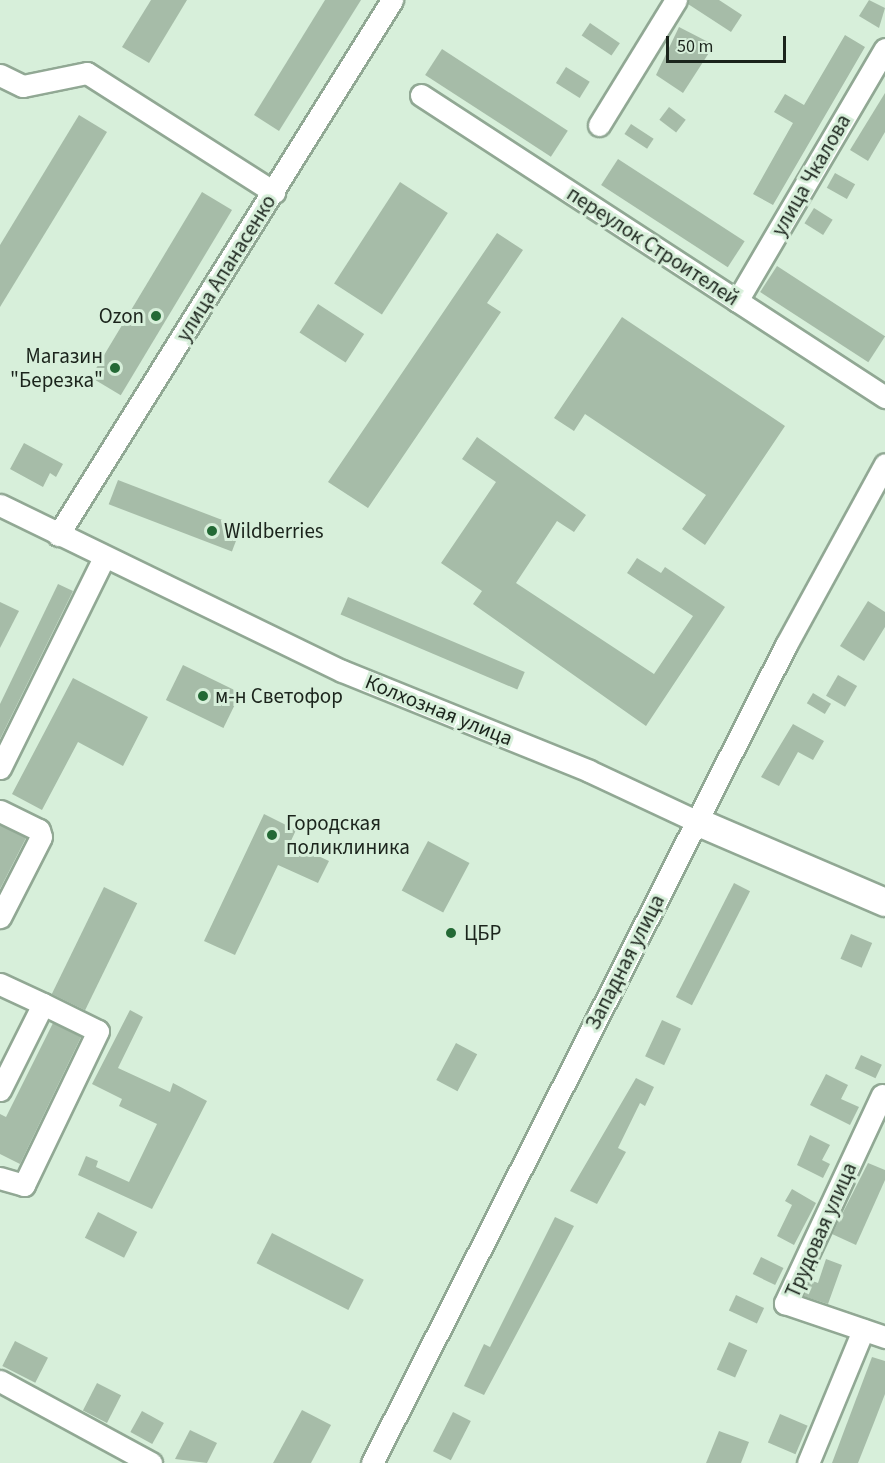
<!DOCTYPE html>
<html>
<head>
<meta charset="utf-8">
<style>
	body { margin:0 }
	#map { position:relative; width:885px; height:1463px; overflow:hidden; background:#d7efda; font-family:"Source Sans 3",sans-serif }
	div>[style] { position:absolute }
	.building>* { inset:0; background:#a6bca8; transform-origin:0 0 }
	.roads { filter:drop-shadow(2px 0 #91a894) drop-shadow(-2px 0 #91a894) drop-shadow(0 2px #91a894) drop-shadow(0 -2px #91a894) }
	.minor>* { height:21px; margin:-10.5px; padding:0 10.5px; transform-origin:10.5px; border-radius:10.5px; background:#fff }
	.major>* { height:27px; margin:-13.5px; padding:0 13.5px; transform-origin:13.5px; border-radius:13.5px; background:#fff }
	.dots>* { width:16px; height:16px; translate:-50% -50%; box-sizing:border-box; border:3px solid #d7efda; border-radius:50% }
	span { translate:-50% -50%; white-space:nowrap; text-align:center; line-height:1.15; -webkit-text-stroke:6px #d7efda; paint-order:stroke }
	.street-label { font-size:21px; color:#1b241c }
	.poi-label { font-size:21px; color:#1b241c }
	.right { translate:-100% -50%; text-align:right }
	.left { translate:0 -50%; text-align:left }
	.scale { position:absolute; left:666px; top:36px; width:120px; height:27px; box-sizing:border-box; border:3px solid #1b241c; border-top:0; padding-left:8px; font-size:18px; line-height:21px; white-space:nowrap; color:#1b241c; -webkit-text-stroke:4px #d7efda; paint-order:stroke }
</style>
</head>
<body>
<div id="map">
	<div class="building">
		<i style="clip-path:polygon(151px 0,187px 0,149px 63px,122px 47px)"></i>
		<i style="clip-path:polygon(325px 0,361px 0,279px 131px,254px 115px)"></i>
		<i style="clip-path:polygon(689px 0,719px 0,742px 15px,731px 32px,688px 4px)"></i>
		<i style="clip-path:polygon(869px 0,885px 8px,879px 28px,859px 16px)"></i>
		<i style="left:590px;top:23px;width:36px;height:15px;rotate:34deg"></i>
		<i style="clip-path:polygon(679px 27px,714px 45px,683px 93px,656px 75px)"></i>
		<i style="clip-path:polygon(845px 35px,865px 47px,773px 205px,753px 194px,793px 123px,774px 112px,785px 94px,804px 105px)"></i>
		<i style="left:442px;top:49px;width:150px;height:31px;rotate:33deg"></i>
		<i style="left:566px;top:67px;width:28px;height:19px;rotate:32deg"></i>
		<i style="clip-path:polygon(885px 93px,885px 132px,868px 161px,850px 150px)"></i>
		<i style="left:669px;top:107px;width:21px;height:16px;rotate:37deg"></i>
		<i style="clip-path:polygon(79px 115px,107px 132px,0 307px,0 245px)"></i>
		<i style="left:631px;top:124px;width:27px;height:12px;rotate:33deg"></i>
		<i style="left:618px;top:159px;width:151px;height:31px;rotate:33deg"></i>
		<i style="left:835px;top:173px;width:23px;height:17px;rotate:29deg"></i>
		<i style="left:400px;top:182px;width:57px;height:121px;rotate:33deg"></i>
		<i style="left:202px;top:192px;width:35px;height:216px;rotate:31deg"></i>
		<i style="left:814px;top:208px;width:22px;height:18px;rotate:32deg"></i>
		<i style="clip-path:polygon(497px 233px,523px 250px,487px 303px,501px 312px,368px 508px,328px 482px)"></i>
		<i style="left:777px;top:266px;width:129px;height:31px;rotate:33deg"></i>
		<i style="left:318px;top:304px;width:55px;height:34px;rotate:33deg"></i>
		<i style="clip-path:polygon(622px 317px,785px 426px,705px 545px,682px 529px,706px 495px,585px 414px,574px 431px,554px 418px)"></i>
		<i style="clip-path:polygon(477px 437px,586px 515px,574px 532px,557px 521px,516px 583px,654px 674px,693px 616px,627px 573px,637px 558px,661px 573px,665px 567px,725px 607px,646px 726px,473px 604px,482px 591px,441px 563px,496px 482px,462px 459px)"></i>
		<i style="clip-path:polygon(24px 443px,63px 464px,56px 477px,50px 473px,43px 487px,10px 469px)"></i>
		<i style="left:118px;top:480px;width:132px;height:26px;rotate:21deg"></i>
		<i style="clip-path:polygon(58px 584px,73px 591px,0 739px,0 704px)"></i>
		<i style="left:348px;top:597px;width:192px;height:19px;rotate:23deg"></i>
		<i style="clip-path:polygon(868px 601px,885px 612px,885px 627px,864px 661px,840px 646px)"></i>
		<i style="clip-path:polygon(0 602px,19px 611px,0 648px)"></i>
		<i style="left:183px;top:665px;width:64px;height:39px;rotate:26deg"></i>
		<i style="left:838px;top:675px;width:22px;height:24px;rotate:30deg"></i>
		<i style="clip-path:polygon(73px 678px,148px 717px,123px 766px,78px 742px,42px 810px,12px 794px)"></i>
		<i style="left:813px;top:693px;width:21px;height:12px;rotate:31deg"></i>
		<i style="clip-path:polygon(793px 724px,824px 741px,813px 760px,798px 752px,779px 786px,761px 777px)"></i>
		<i style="clip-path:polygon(264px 814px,296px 830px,290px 843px,329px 861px,318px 883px,278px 865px,235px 955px,204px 941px)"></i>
		<i style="clip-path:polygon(0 825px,26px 838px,0 889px)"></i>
		<i style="left:428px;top:841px;width:47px;height:56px;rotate:28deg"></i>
		<i style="left:734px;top:883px;width:18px;height:128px;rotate:27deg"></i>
		<i style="left:104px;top:887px;width:37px;height:119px;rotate:26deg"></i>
		<i style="left:851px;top:934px;width:23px;height:27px;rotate:23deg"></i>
		<i style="clip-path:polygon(130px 1010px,143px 1017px,118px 1068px,170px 1092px,173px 1083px,207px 1101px,152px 1209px,78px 1175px,86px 1156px,98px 1161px,96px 1167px,129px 1182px,157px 1124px,119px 1106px,122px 1099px,92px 1084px)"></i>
		<i style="left:662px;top:1020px;width:21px;height:40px;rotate:25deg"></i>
		<i style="clip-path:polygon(53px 1023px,81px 1037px,20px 1164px,0 1154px,0 1114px,6px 1117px)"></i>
		<i style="left:456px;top:1043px;width:24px;height:42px;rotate:28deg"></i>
		<i style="left:861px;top:1055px;width:23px;height:15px;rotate:25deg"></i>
		<i style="clip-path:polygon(826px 1074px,848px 1085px,841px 1099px,859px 1107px,850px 1125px,810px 1105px)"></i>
		<i style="clip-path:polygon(636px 1078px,654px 1087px,645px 1106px,640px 1103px,618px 1148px,626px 1152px,597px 1204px,570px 1191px)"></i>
		<i style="clip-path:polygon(810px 1135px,830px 1145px,822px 1160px,830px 1164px,823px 1178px,797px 1165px)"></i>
		<i style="clip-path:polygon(868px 1163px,885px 1170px,885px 1180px,856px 1245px,832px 1234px)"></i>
		<i style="clip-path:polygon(792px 1189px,816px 1203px,794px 1245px,777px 1236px,792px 1205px,785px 1201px)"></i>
		<i style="left:98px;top:1212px;width:44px;height:29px;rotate:27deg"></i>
		<i style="clip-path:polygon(555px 1217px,574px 1226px,484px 1395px,464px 1386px,484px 1344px,490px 1347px)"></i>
		<i style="left:272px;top:1233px;width:103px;height:34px;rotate:27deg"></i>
		<i style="left:761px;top:1257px;width:25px;height:19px;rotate:26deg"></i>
		<i style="clip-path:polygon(826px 1259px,842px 1265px,828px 1304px,803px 1296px,810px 1280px,818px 1283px)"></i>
		<i style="left:736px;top:1295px;width:31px;height:17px;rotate:25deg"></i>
		<i style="left:15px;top:1341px;width:37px;height:28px;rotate:27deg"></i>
		<i style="left:729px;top:1342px;width:20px;height:30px;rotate:24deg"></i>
		<i style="clip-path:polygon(872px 1357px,885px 1361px,885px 1394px,875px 1420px,858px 1463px,832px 1463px)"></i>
		<i style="left:97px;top:1383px;width:27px;height:31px;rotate:27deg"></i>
		<i style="clip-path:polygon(302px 1410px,331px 1425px,311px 1463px,273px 1463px)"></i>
		<i style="left:142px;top:1411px;width:25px;height:24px;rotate:29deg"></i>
		<i style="left:453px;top:1412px;width:20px;height:44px;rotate:27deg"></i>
		<i style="left:780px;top:1414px;width:30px;height:31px;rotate:23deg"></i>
		<i style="clip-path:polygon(190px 1430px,217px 1443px,207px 1463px,175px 1459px)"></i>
		<i style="clip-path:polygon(719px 1431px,749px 1442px,741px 1463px,706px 1463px)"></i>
	</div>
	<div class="roads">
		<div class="minor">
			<i style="left:0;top:75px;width:25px;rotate:26deg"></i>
			<i style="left:23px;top:86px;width:65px;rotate:-11.5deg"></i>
			<i style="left:87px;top:73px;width:222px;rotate:32.5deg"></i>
			<i style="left:421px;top:95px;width:554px;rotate:33.06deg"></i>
			<i style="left:599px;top:125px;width:147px;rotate:-58.4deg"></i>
			<i style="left:737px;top:301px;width:292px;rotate:-59.6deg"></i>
			<i style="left:0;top:505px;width:380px;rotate:25.9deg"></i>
			<i style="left:342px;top:671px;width:266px;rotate:22deg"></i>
			<i style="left:589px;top:771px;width:120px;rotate:25.1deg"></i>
			<i style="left:58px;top:535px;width:631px;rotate:-58.02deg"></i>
			<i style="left:0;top:768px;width:234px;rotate:-63.7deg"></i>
			<i style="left:0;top:811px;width:43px;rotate:26deg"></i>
			<i style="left:39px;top:830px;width:7px;rotate:74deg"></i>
			<i style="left:41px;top:837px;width:90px;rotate:117.1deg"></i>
			<i style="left:0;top:984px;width:47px;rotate:24.9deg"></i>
			<i style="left:0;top:1090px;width:96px;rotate:-63.4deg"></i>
			<i style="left:43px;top:1004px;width:61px;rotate:26.1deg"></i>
			<i style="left:98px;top:1031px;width:171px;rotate:115.7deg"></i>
			<i style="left:24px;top:1185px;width:25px;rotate:-164deg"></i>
			<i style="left:882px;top:1095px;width:230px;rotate:115deg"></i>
			<i style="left:785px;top:1303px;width:106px;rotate:18.8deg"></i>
			<i style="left:0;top:1381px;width:172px;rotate:28.5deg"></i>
			<i style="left:372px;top:1463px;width:917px;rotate:-63.16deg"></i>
			<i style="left:786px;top:645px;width:206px;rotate:-61.3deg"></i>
			<i style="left:808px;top:1463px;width:144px;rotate:-67.5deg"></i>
		</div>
		<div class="major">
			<i style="left:698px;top:822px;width:203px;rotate:23.2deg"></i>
		</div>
	</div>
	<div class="dots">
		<i style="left:156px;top:316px;background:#236935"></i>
		<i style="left:115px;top:368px;background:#236935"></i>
		<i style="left:212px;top:531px;background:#236935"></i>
		<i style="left:203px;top:696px;background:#236935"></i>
		<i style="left:272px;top:835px;background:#236935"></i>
		<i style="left:451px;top:933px;background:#236935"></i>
	</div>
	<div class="street-label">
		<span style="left:811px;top:175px;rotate:-60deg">улица Чкалова</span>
		<span style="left:653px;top:246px;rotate:33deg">переулок Строителей</span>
		<span style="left:226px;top:268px;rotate:-58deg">улица Апанасенко</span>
		<span style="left:439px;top:710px;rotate:22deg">Колхозная улица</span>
		<span style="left:625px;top:962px;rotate:-63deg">Западная улица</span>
		<span style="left:821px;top:1230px;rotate:-66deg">Трудовая улица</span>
	</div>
	<div class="poi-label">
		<span class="right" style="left:144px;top:316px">Ozon</span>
		<span class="right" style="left:103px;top:368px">Магазин<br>"Березка"</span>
		<span class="left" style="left:224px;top:531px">Wildberries</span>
		<span class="left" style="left:215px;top:696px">м-н Светофор</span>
		<span class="left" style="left:286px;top:835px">Городская<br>поликлиника</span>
		<span class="left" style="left:464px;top:933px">ЦБР</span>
	</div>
	<div class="scale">50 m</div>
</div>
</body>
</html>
